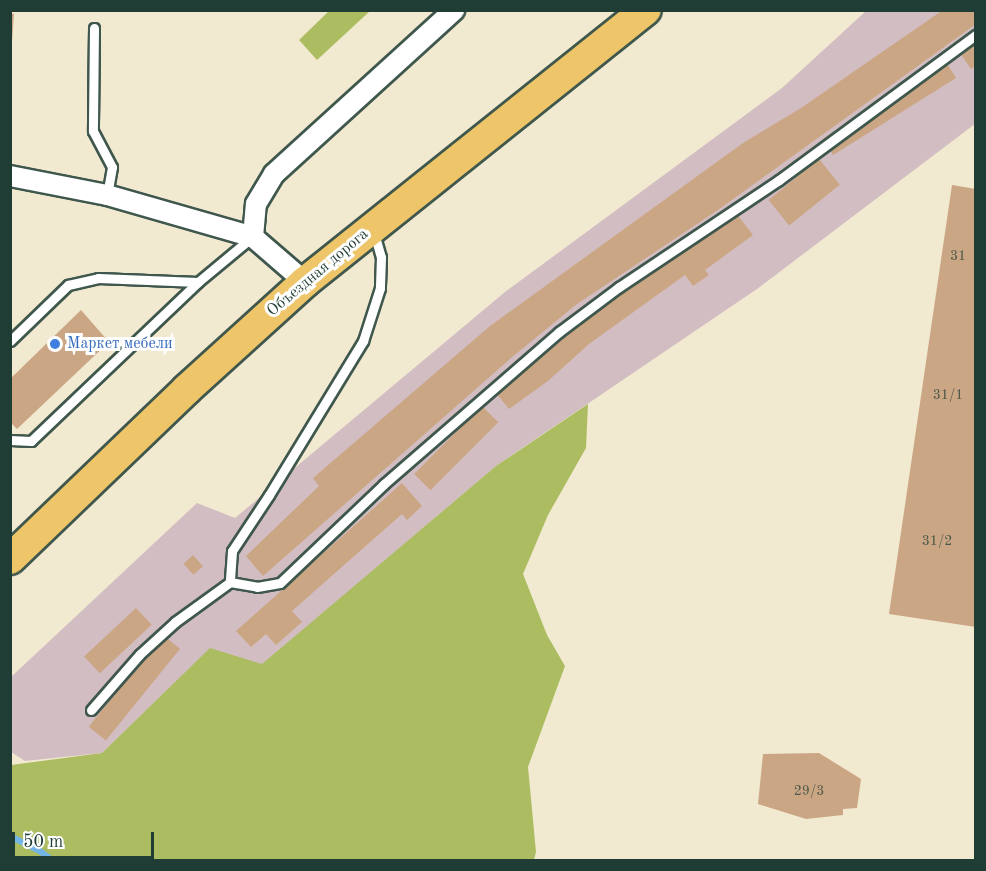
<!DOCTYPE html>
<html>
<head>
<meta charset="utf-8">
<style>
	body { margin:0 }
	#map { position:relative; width:986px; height:871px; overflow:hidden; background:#f2e9d1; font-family:"Old Standard TT",serif }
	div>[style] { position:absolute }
	.industrial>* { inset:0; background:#d2bec2 }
	.green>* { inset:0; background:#acbd61 }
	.stream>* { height:6px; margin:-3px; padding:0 3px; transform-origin:3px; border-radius:3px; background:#72b6e7 }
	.building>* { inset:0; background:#cba684; transform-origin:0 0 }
	.path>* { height:4px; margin-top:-2px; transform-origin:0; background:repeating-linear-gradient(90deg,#3f574c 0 1.5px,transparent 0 6px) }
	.roads { filter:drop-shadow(2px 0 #3f574c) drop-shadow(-2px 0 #3f574c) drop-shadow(0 2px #3f574c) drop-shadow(0 -2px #3f574c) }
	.service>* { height:9px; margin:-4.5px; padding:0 4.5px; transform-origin:4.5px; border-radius:4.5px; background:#fff }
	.minor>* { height:20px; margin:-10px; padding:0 10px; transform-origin:10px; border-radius:10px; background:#fff }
	.primary>* { height:30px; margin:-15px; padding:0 15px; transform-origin:15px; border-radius:15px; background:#eec569 }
	.dots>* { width:16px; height:16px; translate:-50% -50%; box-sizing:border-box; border:3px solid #fff; border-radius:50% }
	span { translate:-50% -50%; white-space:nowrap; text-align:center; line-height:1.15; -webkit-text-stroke:6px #fff; paint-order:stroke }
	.number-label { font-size:14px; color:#4a5748 }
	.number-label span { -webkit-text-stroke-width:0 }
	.street-label { font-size:16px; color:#1f3d34 }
	.shop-label { font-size:16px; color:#366cbe }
	.left { translate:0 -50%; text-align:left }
	.frame { position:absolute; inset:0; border:12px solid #1f3d34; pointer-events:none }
	.scale { position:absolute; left:12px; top:832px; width:142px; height:27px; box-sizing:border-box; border:3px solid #1f3d34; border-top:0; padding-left:8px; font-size:18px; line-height:21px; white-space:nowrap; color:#1f3d34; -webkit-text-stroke:4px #fff; paint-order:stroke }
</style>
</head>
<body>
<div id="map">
	<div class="industrial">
		<i style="clip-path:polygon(866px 11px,975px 11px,975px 124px,757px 289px,496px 466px,262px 665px,210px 649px,102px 753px,25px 761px,11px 752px,11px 677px,197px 503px,235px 518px,505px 292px,782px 88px)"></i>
	</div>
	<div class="green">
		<i style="clip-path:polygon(330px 10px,370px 11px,317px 60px,299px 40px)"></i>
		<i style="clip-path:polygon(588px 404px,586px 448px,548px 515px,523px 574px,547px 635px,565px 666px,528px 767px,536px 852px,534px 860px,11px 860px,11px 765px,102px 753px,210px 648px,262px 664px,496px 466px)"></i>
	</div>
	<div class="stream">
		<i style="left:10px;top:836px;width:34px;rotate:27deg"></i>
		<i style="left:40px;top:851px;width:15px;rotate:37deg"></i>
	</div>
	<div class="building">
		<i style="clip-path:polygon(943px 10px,976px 10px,976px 24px,718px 210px,577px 304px,511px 358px,263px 576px,246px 556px,319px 486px,313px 478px,490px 326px,743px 143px,801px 108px)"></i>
		<i style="clip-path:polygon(10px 13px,14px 14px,12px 42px,10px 42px)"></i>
		<i style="clip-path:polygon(976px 42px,976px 66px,971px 69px,960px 53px)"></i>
		<i style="left:946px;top:62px;width:19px;height:145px;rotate:58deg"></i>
		<i style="left:819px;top:159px;width:33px;height:65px;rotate:51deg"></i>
		<i style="clip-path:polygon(952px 185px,976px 189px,976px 627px,889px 614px)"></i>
		<i style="clip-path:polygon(736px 213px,753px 235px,705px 270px,709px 275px,693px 286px,685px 275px,589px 344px,548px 381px,509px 409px,496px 393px,569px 332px)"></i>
		<i style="clip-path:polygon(81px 310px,109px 342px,17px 429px,10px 422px,10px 379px)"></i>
		<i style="left:482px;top:406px;width:23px;height:96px;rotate:45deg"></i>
		<i style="clip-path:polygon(402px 483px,422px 506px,407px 520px,402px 514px,292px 611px,302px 622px,276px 645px,266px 634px,251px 647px,236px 631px)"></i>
		<i style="left:193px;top:555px;width:15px;height:13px;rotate:48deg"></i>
		<i style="left:136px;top:608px;width:23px;height:71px;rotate:47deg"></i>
		<i style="left:163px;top:635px;width:22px;height:118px;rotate:39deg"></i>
		<i style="clip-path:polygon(819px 753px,861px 779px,857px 808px,843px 809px,843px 815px,806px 819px,758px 804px,763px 754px)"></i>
	</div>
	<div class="path">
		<i style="left:328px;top:10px;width:1px;rotate:45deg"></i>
	</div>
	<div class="roads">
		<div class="service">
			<i style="left:94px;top:28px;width:103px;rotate:90.6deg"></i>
			<i style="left:93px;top:131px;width:41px;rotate:62.2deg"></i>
			<i style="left:112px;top:167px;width:28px;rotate:100deg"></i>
			<i style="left:374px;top:233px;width:25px;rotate:74deg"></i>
			<i style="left:381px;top:257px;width:31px;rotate:92deg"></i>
			<i style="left:380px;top:288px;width:56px;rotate:107.8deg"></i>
			<i style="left:363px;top:341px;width:180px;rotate:121.4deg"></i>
			<i style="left:269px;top:495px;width:67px;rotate:123.5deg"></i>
			<i style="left:232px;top:551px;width:31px;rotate:94deg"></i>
			<i style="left:230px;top:582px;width:27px;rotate:10deg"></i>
			<i style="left:257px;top:587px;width:23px;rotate:-10deg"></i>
			<i style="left:280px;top:583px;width:144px;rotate:-43.6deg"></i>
			<i style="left:384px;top:484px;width:232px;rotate:-41deg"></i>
			<i style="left:559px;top:332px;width:75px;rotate:-36.9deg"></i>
			<i style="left:619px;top:287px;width:192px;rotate:-33.8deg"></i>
			<i style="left:779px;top:180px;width:245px;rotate:-36.4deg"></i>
			<i style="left:10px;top:341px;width:81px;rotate:-44deg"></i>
			<i style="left:68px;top:285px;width:31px;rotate:-13deg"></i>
			<i style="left:98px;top:278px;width:100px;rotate:2.3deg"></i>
			<i style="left:10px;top:440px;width:21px;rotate:3deg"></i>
			<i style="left:31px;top:441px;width:231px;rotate:-43.6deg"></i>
			<i style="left:198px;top:282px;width:69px;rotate:-39.7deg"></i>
			<i style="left:91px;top:710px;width:74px;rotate:-48.8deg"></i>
			<i style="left:140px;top:654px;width:47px;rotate:-42.4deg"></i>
			<i style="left:175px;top:622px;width:68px;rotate:-36deg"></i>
		</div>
		<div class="minor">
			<i style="left:10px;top:176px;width:99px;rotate:11.1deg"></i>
			<i style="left:107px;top:195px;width:152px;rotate:16deg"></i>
			<i style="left:253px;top:237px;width:69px;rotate:40.9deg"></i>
			<i style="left:253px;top:237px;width:33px;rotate:-85deg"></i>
			<i style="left:256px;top:204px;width:35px;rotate:-59deg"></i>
			<i style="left:274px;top:174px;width:244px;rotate:-42.3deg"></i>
		</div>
		<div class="primary">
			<i style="left:10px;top:559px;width:245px;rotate:-43.8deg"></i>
			<i style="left:187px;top:389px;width:159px;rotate:-42.2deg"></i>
			<i style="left:305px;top:282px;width:436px;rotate:-38.6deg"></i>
		</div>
	</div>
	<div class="dots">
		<i style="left:55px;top:344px;background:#3f7fe0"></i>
	</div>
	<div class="number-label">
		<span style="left:958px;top:256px">31</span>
		<span style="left:948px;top:395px">31/1</span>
		<span style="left:937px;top:541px">31/2</span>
		<span style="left:809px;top:791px">29/3</span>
	</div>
	<div class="street-label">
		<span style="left:318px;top:273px;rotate:-40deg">Объездная дорога</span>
	</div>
	<div class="shop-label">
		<span class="left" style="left:67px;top:344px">Маркет мебели</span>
	</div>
	<div class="frame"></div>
	<div class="scale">50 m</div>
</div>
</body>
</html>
